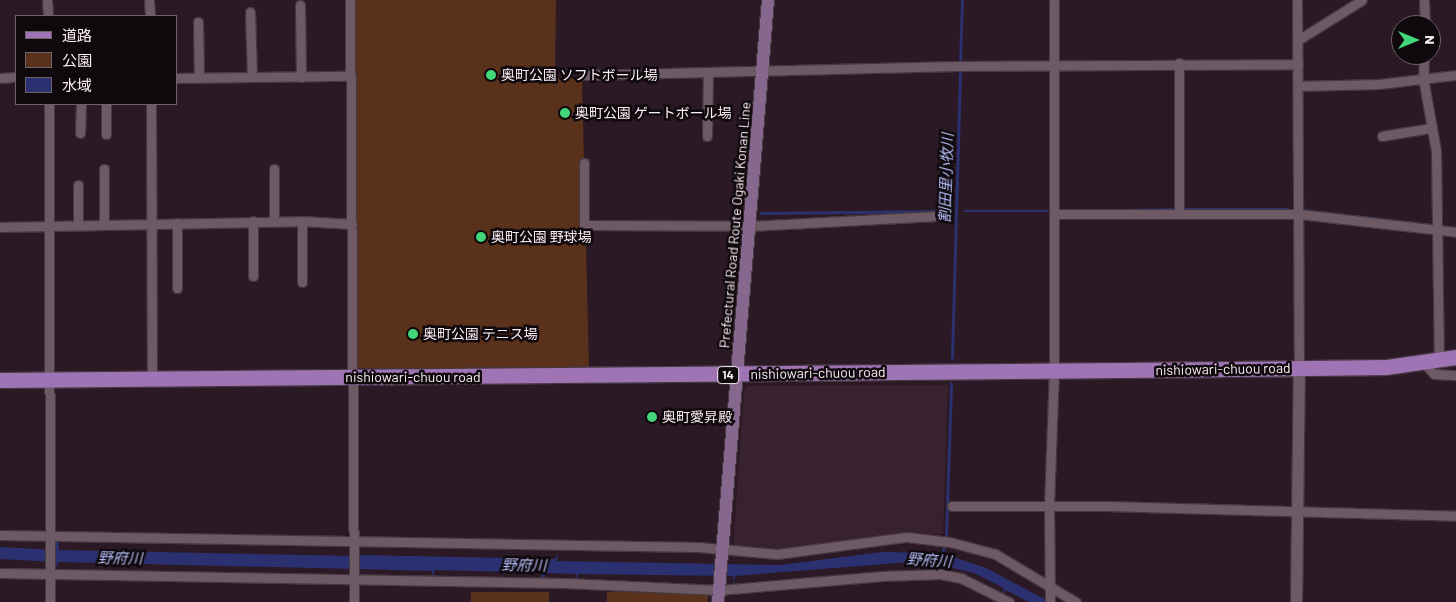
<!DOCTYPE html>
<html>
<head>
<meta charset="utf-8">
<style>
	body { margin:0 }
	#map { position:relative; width:1456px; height:602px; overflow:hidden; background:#2b1a25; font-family:Barlow,"Noto Sans JP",sans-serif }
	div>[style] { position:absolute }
	.built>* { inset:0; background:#392230 }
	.green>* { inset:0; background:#5a321b; transform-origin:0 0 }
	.water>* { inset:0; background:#2b3070 }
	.stream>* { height:2.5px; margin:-1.25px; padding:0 1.25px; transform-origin:1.25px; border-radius:1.25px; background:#2b3070 }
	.roads { filter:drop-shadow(1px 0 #463841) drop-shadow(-1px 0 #463841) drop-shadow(0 1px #463841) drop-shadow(0 -1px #463841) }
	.minor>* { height:9px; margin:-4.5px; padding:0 4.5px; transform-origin:4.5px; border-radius:4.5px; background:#6e5a65 }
	.tertiary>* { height:11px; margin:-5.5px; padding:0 5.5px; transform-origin:5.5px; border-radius:5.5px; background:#6e5a65 }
	.secondary>* { height:12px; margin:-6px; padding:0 6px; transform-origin:6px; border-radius:6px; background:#86678d }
	.primary>* { height:15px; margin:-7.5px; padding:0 7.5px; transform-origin:7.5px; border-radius:7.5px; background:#9f74b5 }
	.dots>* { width:14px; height:14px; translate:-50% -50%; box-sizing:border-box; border:2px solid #0f080c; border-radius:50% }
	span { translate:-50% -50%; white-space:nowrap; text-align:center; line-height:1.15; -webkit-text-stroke:5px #0f080c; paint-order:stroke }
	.shield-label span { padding:1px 4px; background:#0f080c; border:1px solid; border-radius:4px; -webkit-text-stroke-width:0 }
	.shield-label { font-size:12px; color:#faeef5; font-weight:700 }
	.poi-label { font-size:14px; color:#faeef5 }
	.left { translate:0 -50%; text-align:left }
	.street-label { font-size:14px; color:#faeef5 }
	.water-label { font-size:15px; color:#b4bffa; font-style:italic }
	.legend { position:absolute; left:15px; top:15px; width:162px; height:90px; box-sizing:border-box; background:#0f080c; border:1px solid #6d6469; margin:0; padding:6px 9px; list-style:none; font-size:15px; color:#faeef5 }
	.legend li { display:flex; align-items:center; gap:10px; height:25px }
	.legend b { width:25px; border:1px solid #6d6469 }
	.north { position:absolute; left:1391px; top:15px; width:50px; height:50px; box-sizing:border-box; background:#0f080c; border:1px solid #6d6469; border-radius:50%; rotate:90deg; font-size:14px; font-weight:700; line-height:20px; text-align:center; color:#faeef5 }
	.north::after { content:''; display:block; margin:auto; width:18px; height:22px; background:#44d77a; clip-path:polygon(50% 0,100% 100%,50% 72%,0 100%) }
</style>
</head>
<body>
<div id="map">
	<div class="built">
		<i style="clip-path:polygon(948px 385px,943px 534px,899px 534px,778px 551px,733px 548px,744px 392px,747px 386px)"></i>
	</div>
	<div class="green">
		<i style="clip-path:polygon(354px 0,556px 0,555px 78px,582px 78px,589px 370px,357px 368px)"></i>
		<i style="clip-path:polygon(709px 590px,707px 602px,607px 602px,607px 592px)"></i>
		<i style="left:549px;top:592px;width:10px;height:78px;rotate:90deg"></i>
	</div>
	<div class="water">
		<i style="clip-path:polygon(944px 536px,950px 537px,944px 554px,986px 568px,1050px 602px,1029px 602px,1006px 590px,1002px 596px,1004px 588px,974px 573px,923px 561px,735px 576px,734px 585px,733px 576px,578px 574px,576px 581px,576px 574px,545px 573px,545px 580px,542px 580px,541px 573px,435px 570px,432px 578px,432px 571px,360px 569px,356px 577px,356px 569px,58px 562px,58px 570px,56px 562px,0 559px,0 547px,56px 550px,56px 542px,59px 542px,59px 550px,356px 556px,358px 548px,359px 555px,555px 559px,558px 552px,557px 561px,780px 565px,882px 552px,942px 553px)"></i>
	</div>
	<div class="stream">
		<i style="left:960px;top:63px;width:63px;rotate:-88.2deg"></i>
		<i style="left:1185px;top:209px;width:103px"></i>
		<i style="left:1120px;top:210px;width:56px;rotate:-1deg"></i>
		<i style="left:1305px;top:210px;width:114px;rotate:6.6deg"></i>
		<i style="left:965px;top:211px;width:83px"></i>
		<i style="left:761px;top:213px;width:184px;rotate:-0.6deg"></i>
		<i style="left:952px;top:358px;width:289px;rotate:-88.4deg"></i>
		<i style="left:946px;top:537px;width:153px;rotate:-88.1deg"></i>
	</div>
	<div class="roads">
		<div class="minor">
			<i style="left:47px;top:0;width:16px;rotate:86deg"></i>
			<i style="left:149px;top:0;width:16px;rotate:86deg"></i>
			<i style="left:350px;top:0;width:602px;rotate:89.62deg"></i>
			<i style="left:1297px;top:0;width:368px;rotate:89.7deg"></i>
			<i style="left:1424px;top:0;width:25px;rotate:88deg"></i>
			<i style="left:300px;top:5px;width:72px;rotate:89.2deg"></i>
			<i style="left:250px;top:12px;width:65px;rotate:88.2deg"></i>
			<i style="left:198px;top:22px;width:56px;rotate:89deg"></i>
			<i style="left:1298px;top:40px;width:75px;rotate:-32deg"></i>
			<i style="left:1424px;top:55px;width:23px;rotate:92deg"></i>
			<i style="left:1423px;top:78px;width:73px;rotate:79.8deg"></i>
			<i style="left:1436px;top:150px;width:210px;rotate:89.2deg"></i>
			<i style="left:1179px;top:63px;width:150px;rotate:90deg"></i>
			<i style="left:584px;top:75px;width:373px;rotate:-1.4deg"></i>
			<i style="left:957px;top:66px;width:341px;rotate:-0.3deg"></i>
			<i style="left:0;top:78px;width:16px;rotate:-4deg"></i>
			<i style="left:176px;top:78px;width:175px;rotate:-0.7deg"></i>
			<i style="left:1298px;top:86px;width:81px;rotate:-1.4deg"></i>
			<i style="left:1379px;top:84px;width:78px;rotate:-6.7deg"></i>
			<i style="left:49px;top:104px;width:498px;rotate:89.9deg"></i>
			<i style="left:106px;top:104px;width:30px;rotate:90deg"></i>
			<i style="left:151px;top:104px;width:275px;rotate:89.8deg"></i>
			<i style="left:80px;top:133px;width:29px;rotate:-88deg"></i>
			<i style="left:707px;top:136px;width:64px;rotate:-89.1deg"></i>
			<i style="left:1382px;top:136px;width:50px;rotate:-9.3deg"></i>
			<i style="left:584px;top:163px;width:71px;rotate:90deg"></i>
			<i style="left:104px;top:169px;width:55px;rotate:90deg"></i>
			<i style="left:274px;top:169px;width:52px;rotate:90deg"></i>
			<i style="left:78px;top:185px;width:39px;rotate:90deg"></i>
			<i style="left:1055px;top:214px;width:244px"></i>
			<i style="left:1299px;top:214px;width:158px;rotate:6.5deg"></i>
			<i style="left:253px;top:221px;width:55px;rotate:90deg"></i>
			<i style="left:302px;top:221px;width:61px;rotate:90deg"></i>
			<i style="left:177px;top:223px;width:65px;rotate:90deg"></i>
			<i style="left:584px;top:225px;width:166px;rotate:0.3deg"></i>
			<i style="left:750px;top:226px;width:186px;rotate:-3.1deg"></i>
			<i style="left:0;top:227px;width:302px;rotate:-1.1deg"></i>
			<i style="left:302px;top:221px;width:50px;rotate:3.4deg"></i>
			<i style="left:1423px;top:362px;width:16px;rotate:47deg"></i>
			<i style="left:1434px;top:374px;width:22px;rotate:3deg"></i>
			<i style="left:952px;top:506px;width:155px"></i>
			<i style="left:1107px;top:506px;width:349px;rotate:1.6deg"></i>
			<i style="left:0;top:535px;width:699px;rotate:0.98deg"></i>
			<i style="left:699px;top:547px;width:78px;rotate:5.1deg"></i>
			<i style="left:777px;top:554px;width:131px;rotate:-7.5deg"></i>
			<i style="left:907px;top:537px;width:43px;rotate:6.6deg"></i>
			<i style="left:950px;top:542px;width:47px;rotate:14.9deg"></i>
			<i style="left:995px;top:554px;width:94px;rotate:30.7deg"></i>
			<i style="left:0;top:573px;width:565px;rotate:1.01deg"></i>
			<i style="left:565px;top:583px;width:154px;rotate:2.6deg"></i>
			<i style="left:719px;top:590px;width:164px;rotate:-4.9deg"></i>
			<i style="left:882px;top:576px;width:58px;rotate:-2deg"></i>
			<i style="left:940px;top:574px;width:21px;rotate:11deg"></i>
			<i style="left:961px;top:578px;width:54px;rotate:26.6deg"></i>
			<i style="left:1050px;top:602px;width:97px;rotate:-90.6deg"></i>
			<i style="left:1049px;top:505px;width:135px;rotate:-87.9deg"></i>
			<i style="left:1054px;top:370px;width:370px;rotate:-90deg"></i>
		</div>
		<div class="tertiary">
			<i style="left:1296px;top:602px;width:234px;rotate:-89.3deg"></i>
		</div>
		<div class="secondary">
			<i style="left:718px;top:602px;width:604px;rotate:-85.25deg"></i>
		</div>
		<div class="primary">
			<i style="left:0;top:380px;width:1232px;rotate:-0.51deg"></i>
			<i style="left:1232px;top:369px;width:154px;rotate:-0.7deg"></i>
			<i style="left:1386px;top:367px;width:71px;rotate:-8.1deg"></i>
		</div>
	</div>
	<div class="dots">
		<i style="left:491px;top:75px;background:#44d77a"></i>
		<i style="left:565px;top:113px;background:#44d77a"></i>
		<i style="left:481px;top:237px;background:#44d77a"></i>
		<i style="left:413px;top:334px;background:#44d77a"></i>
		<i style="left:652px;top:417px;background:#44d77a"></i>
	</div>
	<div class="shield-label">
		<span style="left:728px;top:375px">14</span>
	</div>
	<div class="poi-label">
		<span class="left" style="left:501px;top:75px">奥町公園 ソフトボール場</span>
		<span class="left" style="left:575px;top:113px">奥町公園 ゲートボール場</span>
		<span class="left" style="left:491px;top:237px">奥町公園 野球場</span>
		<span class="left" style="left:423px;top:334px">奥町公園 テニス場</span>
		<span class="left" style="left:662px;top:417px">奥町愛昇殿</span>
	</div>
	<div class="street-label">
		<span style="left:735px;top:225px;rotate:-85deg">Prefectural Road Route Ogaki Konan Line</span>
		<span style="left:1223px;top:369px;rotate:-1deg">nishiowari-chuou road</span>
		<span style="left:818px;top:373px;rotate:-1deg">nishiowari-chuou road</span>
		<span style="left:413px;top:377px">nishiowari-chuou road</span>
	</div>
	<div class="water-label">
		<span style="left:946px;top:178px;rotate:-88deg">割田里小牧川</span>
		<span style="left:120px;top:558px;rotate:1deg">野府川</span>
		<span style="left:929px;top:560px;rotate:4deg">野府川</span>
		<span style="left:524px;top:565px;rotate:1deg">野府川</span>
	</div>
	<ul class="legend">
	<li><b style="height:6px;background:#9f74b5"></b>道路</li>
	<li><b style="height:14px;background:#5a321b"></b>公園</li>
	<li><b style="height:14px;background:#2b3070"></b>水域</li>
	</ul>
	<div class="north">N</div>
</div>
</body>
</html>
